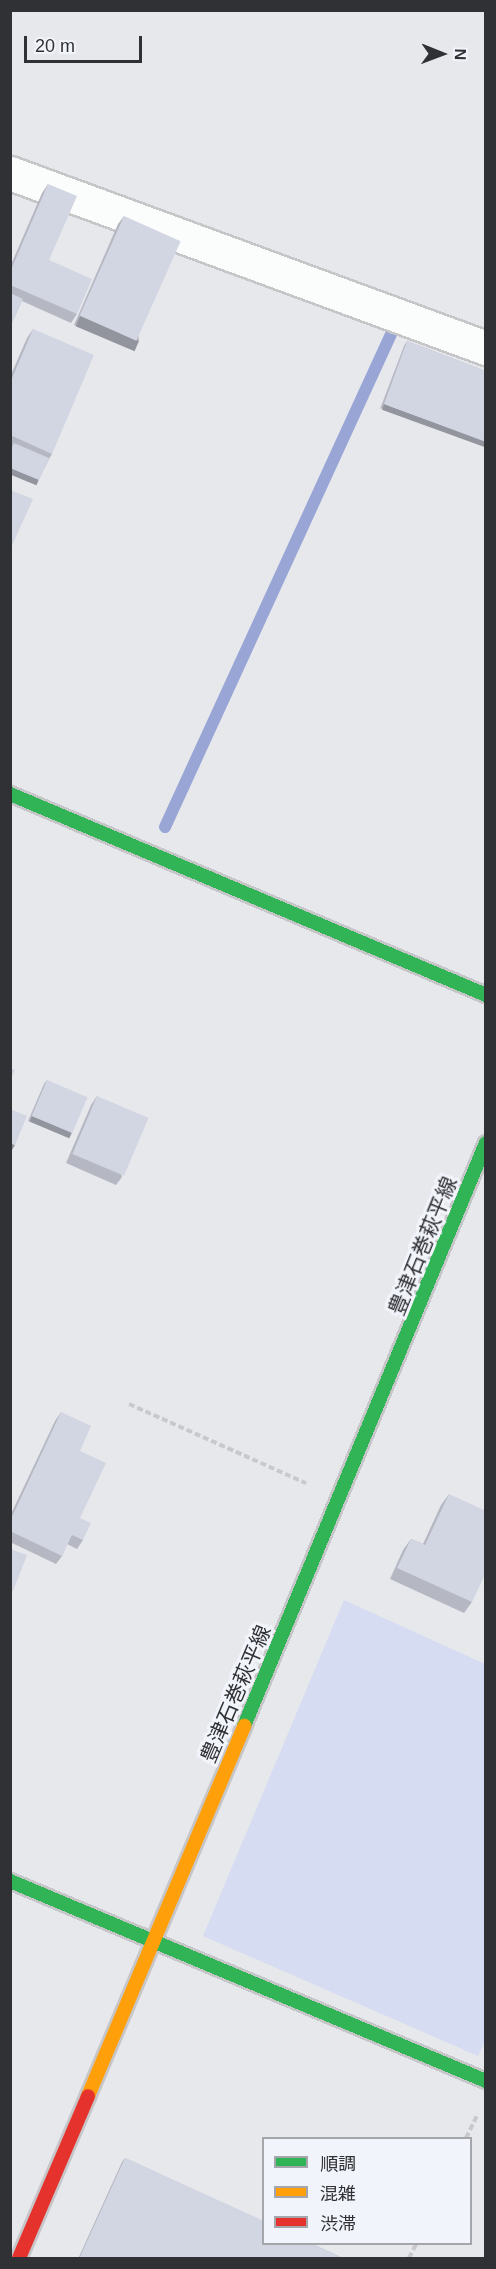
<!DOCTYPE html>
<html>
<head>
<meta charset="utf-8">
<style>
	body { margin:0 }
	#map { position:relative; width:496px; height:2269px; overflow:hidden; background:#e7e8ec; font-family:Helvetica,"Noto Sans JP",sans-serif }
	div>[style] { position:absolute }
	.green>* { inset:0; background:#d6dcf1 }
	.stream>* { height:12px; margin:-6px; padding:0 6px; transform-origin:6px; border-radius:6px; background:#98a5d5 }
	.path>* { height:4px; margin-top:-2px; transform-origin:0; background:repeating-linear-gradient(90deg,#c9c9cb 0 6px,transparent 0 9px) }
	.roads { filter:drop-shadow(2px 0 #c6c6c9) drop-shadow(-2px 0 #c6c6c9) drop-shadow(0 2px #c6c6c9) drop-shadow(0 -2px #c6c6c9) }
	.street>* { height:33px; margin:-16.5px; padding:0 16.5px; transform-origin:16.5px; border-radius:16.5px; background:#fbfcfc }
	.fast>* { height:14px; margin:-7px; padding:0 7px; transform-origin:7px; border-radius:7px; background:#30b455 }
	.slow>* { height:14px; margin:-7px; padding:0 7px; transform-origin:7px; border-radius:7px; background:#ff9f0a }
	.jam>* { height:14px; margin:-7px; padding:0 7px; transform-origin:7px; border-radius:7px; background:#e5322d }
	.wall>* { inset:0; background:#b5b7c2 }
	.shaded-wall>* { inset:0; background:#93959e; transform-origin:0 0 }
	.building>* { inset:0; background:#d2d5e2; transform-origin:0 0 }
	span { translate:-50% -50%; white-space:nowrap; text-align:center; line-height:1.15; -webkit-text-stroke:6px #f2f4fb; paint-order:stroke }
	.street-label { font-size:21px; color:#303134 }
	.frame { position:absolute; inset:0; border:12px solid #303134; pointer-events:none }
	.legend { position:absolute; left:262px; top:2137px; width:210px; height:108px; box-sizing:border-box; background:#f2f4fb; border:2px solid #a4a6ab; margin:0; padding:8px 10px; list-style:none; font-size:18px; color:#303134 }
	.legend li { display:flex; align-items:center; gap:12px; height:30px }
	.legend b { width:30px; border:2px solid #a4a6ab }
	.north { position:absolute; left:412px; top:24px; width:60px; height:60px; -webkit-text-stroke:4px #f2f4fb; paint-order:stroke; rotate:91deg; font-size:16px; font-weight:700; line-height:24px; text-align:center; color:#303134 }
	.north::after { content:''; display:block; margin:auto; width:21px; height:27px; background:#303134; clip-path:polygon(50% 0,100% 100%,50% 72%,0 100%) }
	.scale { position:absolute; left:24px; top:36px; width:118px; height:27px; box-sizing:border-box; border:3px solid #303134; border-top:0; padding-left:8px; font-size:18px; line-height:21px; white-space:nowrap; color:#303134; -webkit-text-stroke:4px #f2f4fb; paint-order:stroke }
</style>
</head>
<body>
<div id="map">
	<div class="green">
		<i style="clip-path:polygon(344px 1600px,485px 1664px,486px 2040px,478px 2056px,203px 1936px)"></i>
	</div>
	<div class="stream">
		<i style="left:165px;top:827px;width:547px;rotate:-65.36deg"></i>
	</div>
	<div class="path">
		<i style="left:129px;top:1404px;width:194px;rotate:24.1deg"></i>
		<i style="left:466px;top:2138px;width:25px;rotate:-64deg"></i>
		<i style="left:409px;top:2258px;width:16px;rotate:-63deg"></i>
	</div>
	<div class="roads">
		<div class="street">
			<i style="left:10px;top:173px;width:507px;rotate:20.19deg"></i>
		</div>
		<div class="fast">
			<i style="left:10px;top:794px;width:517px;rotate:22.89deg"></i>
			<i style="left:244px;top:1726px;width:631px;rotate:-67.46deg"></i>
			<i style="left:10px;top:1881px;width:516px;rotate:22.79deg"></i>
		</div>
		<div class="slow">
			<i style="left:88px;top:2096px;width:402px;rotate:-67.1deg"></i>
		</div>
		<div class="jam">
			<i style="left:19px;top:2258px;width:176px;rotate:-66.9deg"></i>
		</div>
	</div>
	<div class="wall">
		<i style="clip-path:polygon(48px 184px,49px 260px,77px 314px,71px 323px,22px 301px,10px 327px,10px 267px,42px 193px)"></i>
		<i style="clip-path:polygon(124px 216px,139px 341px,133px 350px,74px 325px,118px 224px)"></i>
		<i style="clip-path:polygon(33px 329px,52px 454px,49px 459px,36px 485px,10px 474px,10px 377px,27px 338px)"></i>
		<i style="clip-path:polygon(407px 341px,486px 371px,380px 409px,404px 346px)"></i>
		<i style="clip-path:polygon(47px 1080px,72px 1133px,69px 1138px,28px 1121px,44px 1084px)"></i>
		<i style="clip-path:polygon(97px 1096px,122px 1177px,116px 1185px,66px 1163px,91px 1105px)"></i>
		<i style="clip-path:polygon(61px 1412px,80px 1451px,80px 1518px,83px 1540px,77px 1549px,67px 1544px,62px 1556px,56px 1564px,10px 1542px,10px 1516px,55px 1421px)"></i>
		<i style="clip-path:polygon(449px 1494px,472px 1602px,464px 1613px,390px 1579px,403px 1550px,411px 1539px,423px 1544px,441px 1505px)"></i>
		<i style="clip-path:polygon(125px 2158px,345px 2259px,78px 2259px,122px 2162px)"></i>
	</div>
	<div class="shaded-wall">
		<i style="left:80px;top:316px;width:64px;height:11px;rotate:23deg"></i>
		<i style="left:384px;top:404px;width:109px;height:6px;rotate:20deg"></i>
		<i style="left:10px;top:468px;width:31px;height:6px;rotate:22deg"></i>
		<i style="left:32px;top:1116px;width:43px;height:6px;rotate:23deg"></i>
		<i style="clip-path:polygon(10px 1143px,15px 1145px,12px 1150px,10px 1150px)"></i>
	</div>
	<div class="building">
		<i style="clip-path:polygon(48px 184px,77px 196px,49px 260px,92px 279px,77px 314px,10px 285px,10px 272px)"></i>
		<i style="left:124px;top:216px;width:62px;height:109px;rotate:24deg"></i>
		<i style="clip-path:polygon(10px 293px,23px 299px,10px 327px)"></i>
		<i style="clip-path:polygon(33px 329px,94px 355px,52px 454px,10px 435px,10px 383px)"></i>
		<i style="clip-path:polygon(407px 341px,486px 371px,486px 442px,384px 404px)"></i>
		<i style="clip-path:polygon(14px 443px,49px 458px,39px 480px,10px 468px,10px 450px)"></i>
		<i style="clip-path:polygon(10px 490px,33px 499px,10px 550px)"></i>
		<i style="clip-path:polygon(10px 1068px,15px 1070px,10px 1081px)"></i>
		<i style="left:47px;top:1080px;width:44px;height:39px;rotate:23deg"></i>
		<i style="left:97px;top:1096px;width:56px;height:63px;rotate:23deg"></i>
		<i style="clip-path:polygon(10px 1109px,27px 1116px,15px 1145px,10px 1143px)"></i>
		<i style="clip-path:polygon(61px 1412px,91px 1426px,80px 1451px,106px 1463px,80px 1518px,91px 1523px,83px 1540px,72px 1535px,62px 1556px,10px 1531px,10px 1521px)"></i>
		<i style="clip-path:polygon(449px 1494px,486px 1511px,486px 1572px,472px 1602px,397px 1568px,411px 1539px,425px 1545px)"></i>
		<i style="clip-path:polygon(10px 1549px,27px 1555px,13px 1591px,10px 1590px)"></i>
		<i style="clip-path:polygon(125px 2158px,264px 2221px,264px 2244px,312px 2244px,345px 2259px,79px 2259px)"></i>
	</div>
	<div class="street-label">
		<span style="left:423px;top:1246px;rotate:-68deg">豊津石巻萩平線</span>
		<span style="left:236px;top:1694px;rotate:-67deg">豊津石巻萩平線</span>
	</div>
	<div class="frame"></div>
	<ul class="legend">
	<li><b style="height:8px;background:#30b455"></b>順調</li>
	<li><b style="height:8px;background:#ff9f0a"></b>混雑</li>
	<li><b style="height:8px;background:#e5322d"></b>渋滞</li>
	</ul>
	<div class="north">N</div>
	<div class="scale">20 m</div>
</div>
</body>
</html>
